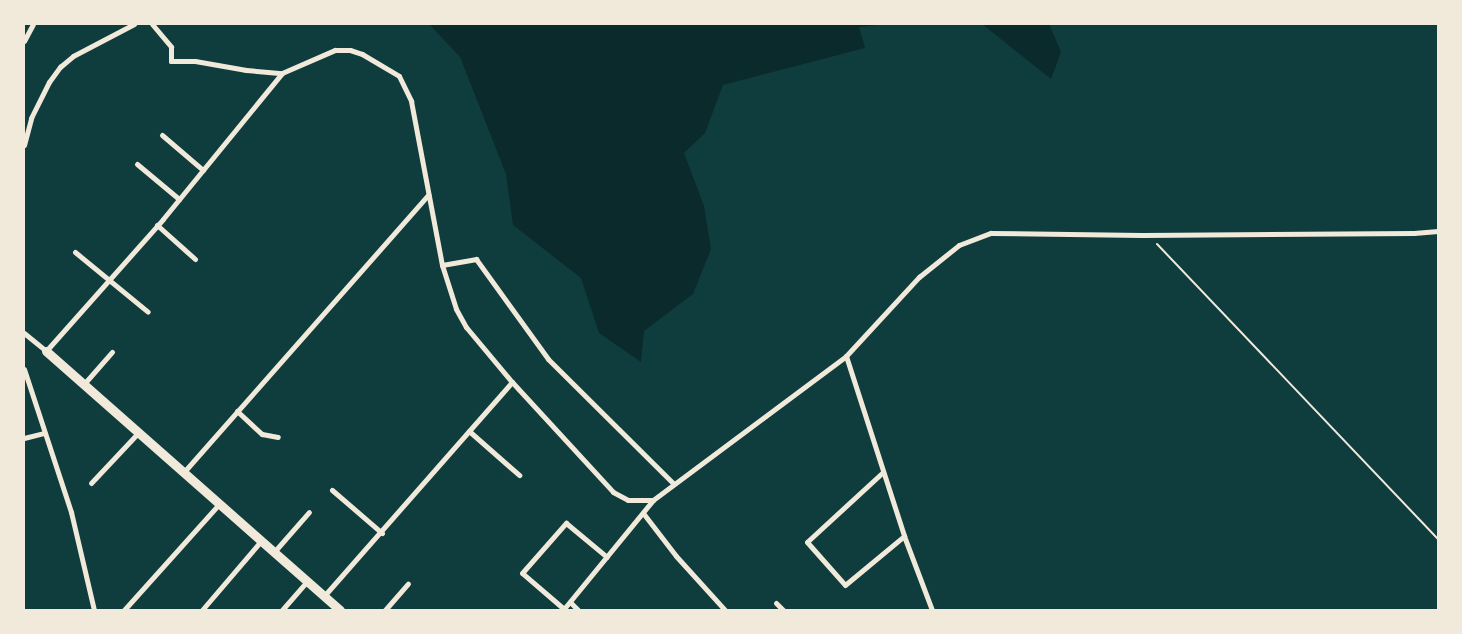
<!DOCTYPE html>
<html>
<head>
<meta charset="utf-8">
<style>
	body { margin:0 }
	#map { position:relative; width:1462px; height:634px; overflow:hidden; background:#0f3d3e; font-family:Barlow,sans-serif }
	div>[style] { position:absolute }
	.water>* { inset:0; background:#0a2a2b }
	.path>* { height:2px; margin:-1px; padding:0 1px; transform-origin:1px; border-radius:1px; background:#f1e9da }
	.minor>* { height:5px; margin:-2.5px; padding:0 2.5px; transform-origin:2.5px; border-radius:2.5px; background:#f1e9da }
	.tertiary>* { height:9px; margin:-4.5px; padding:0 4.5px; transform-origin:4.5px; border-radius:4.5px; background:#f1e9da }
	span { translate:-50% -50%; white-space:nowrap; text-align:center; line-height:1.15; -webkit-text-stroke:4px #f1e9da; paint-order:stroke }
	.frame { position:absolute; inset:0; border:25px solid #f1e9da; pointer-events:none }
</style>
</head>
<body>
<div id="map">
	<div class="water">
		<i style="clip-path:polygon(429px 24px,428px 24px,888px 24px,859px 27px,865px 48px,723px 85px,705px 133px,684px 153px,704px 206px,711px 249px,693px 294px,644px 331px,641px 362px,599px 333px,581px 278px,513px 225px,506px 174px,460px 57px)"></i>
		<i style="clip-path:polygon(982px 24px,1049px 24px,1061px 52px,1051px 79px)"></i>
	</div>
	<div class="path">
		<i style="left:1157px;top:244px;width:407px;rotate:46.4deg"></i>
	</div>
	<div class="minor">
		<i style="left:152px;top:24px;width:30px;rotate:50deg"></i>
		<i style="left:171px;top:47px;width:14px;rotate:90deg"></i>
		<i style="left:171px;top:61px;width:24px"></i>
		<i style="left:195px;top:61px;width:52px;rotate:10deg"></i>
		<i style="left:246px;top:70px;width:36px;rotate:5deg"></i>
		<i style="left:24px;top:41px;width:19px;rotate:-62deg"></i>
		<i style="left:162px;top:135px;width:54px;rotate:40.5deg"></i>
		<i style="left:24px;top:145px;width:28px;rotate:-75deg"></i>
		<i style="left:31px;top:118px;width:40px;rotate:-63.4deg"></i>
		<i style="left:49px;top:82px;width:19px;rotate:-54deg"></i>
		<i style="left:60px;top:67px;width:17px;rotate:-40deg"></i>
		<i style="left:73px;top:56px;width:69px;rotate:-27.7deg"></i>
		<i style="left:137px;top:164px;width:55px;rotate:39.8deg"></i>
		<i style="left:157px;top:225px;width:51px;rotate:41.8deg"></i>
		<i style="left:75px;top:252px;width:94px;rotate:39.4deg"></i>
		<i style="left:442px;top:265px;width:35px;rotate:-10deg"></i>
		<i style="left:476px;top:259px;width:123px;rotate:54.2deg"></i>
		<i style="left:548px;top:359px;width:176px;rotate:44.8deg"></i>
		<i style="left:24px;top:333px;width:28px;rotate:39deg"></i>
		<i style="left:46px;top:351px;width:176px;rotate:-48.4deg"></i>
		<i style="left:163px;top:219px;width:188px;rotate:-50.8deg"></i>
		<i style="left:282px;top:73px;width:58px;rotate:-23.5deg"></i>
		<i style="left:335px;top:50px;width:15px"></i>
		<i style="left:350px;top:50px;width:13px;rotate:18deg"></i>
		<i style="left:362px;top:54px;width:43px;rotate:30.7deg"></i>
		<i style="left:399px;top:76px;width:28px;rotate:64deg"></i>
		<i style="left:411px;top:101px;width:167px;rotate:79.3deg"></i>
		<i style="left:442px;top:265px;width:46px;rotate:72.3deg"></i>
		<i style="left:456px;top:309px;width:21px;rotate:61deg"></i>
		<i style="left:466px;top:327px;width:72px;rotate:50.1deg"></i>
		<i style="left:512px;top:382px;width:149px;rotate:47.4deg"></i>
		<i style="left:613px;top:492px;width:17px;rotate:28deg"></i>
		<i style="left:628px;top:500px;width:25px"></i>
		<i style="left:846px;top:356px;width:189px;rotate:72.1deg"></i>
		<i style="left:904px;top:536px;width:79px;rotate:69.3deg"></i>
		<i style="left:24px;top:369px;width:151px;rotate:71.8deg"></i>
		<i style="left:71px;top:512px;width:101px;rotate:76.8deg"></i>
		<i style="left:83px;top:385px;width:44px;rotate:-48.7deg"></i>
		<i style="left:237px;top:411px;width:34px;rotate:43deg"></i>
		<i style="left:262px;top:434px;width:16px;rotate:11deg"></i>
		<i style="left:469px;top:431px;width:67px;rotate:41.3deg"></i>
		<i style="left:24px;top:438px;width:21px;rotate:-14deg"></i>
		<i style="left:883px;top:472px;width:103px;rotate:137.4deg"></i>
		<i style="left:807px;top:542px;width:57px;rotate:48.5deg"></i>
		<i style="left:845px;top:585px;width:77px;rotate:-39.7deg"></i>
		<i style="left:183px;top:473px;width:371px;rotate:-48.6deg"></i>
		<i style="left:91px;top:483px;width:69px;rotate:-46.8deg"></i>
		<i style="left:332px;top:490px;width:66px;rotate:40.7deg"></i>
		<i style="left:643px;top:513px;width:54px;rotate:52.5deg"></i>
		<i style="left:676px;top:556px;width:73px;rotate:47.8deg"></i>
		<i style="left:274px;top:552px;width:53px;rotate:-48.8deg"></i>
		<i style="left:324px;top:596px;width:285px;rotate:-48.7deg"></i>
		<i style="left:570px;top:602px;width:11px;rotate:45deg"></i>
		<i style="left:776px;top:603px;width:10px;rotate:45deg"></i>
		<i style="left:564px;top:609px;width:55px;rotate:-139.4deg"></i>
		<i style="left:522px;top:573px;width:67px;rotate:-48.7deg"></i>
		<i style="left:566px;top:523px;width:53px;rotate:39.7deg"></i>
		<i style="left:124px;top:610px;width:144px;rotate:-48.1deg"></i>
		<i style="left:202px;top:610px;width:91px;rotate:-49.5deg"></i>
		<i style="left:282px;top:610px;width:37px;rotate:-49deg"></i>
		<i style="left:385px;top:610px;width:35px;rotate:-49deg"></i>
		<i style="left:563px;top:610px;width:142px;rotate:-50.7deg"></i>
		<i style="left:653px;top:500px;width:241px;rotate:-36.7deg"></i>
		<i style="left:846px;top:356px;width:108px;rotate:-47.3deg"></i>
		<i style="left:919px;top:277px;width:51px;rotate:-38.7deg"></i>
		<i style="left:959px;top:245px;width:34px;rotate:-21deg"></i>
		<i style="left:991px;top:233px;width:151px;rotate:0.8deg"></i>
		<i style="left:1142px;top:235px;width:272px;rotate:-0.4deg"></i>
		<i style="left:1414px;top:233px;width:24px;rotate:-5deg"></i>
	</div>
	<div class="tertiary">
		<i style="left:46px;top:351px;width:392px;rotate:41.4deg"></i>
	</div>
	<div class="frame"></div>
</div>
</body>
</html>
